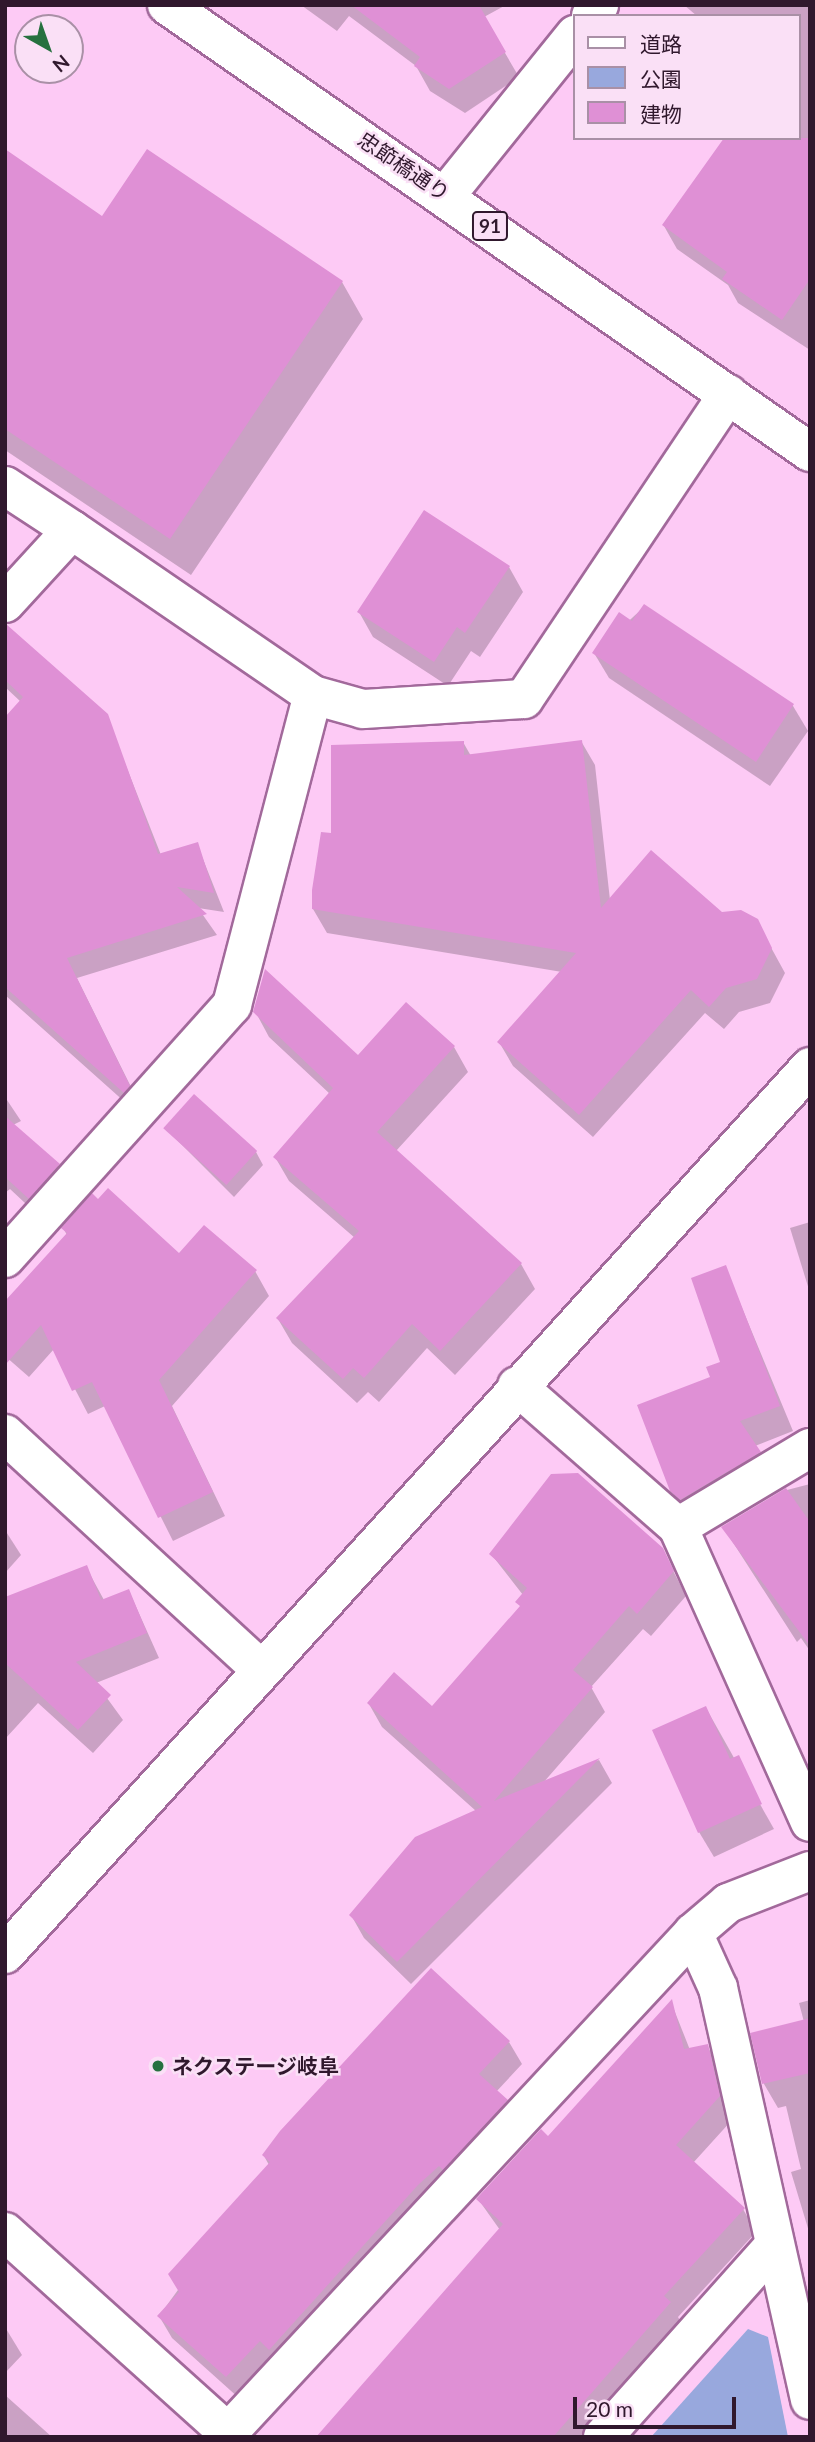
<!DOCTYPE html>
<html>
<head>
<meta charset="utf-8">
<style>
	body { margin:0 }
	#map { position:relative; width:815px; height:2442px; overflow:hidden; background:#fdcaf5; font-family:Lato,"Noto Sans JP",sans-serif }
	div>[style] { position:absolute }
	.green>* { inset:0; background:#98a8dd }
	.shadow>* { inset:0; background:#0003 }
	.building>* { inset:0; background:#df90d5; transform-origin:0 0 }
	.roads { filter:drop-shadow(2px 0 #a2699b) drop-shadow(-2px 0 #a2699b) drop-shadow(0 2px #a2699b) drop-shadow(0 -2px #a2699b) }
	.minor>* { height:38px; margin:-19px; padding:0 19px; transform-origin:19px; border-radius:19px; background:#fff }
	.major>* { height:38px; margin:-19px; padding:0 19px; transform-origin:19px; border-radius:19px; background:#fff }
	.dots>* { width:19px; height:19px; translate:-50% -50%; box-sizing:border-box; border:4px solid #fae0f6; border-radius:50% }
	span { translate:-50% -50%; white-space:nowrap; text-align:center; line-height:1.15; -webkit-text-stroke:5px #fae0f6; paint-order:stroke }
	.shield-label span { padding:2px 5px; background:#fae0f6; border:2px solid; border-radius:5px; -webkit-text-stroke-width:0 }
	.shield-label { font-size:19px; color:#30182d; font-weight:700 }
	.street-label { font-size:21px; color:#30182d }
	.poi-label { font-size:21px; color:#30182d; font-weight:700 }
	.left { translate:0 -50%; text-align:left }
	.frame { position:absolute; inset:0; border:7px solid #30182d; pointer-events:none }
	.legend { position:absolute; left:573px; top:14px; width:228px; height:126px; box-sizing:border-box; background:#fae0f6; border:2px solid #a990a6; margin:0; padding:9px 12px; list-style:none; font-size:21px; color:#30182d }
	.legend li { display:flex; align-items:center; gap:14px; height:35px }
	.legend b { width:35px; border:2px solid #a990a6 }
	.north { position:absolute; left:14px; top:14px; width:70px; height:70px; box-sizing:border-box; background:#fae0f6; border:2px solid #a990a6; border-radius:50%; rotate:140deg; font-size:19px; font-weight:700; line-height:28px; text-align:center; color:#30182d }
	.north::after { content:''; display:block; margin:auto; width:24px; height:32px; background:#26713f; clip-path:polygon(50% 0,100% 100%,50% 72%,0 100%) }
	.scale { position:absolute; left:573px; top:2397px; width:163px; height:32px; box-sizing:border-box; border:4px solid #30182d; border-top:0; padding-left:9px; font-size:21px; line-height:24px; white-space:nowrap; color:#30182d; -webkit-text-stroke:5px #fae0f6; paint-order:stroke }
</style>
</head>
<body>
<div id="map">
	<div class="green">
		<i style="clip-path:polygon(748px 2329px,768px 2337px,788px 2437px,651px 2437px)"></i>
	</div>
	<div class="shadow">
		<i style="clip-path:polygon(301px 5px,506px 5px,484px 17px,519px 77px,465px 113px,430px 91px,416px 66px,349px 16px,337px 31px)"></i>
		<i style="clip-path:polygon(684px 5px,810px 5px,810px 350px,738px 303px,728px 285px,677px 249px,664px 226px,799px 138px,799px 16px,697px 16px)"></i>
		<i style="clip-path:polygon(5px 151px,102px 218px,342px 282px,363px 319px,191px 575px,5px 450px)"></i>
		<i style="clip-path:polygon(509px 567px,523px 592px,480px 657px,471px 651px,448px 686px,373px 637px,359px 612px)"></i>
		<i style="clip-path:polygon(645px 606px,793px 706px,808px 731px,770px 786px,609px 678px,594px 653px)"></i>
		<i style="clip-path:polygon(21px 641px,106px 715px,161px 855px,197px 844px,224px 912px,198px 908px,217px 935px,77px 978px,141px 1107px,136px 1112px,5px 995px,5px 720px,21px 702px,5px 687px,5px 657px)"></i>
		<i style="clip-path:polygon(581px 741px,595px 765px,610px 900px,756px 920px,785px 973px,770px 1003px,739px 1012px,724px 1029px,705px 1013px,593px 1137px,513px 1066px,499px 1042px,562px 972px,327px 933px,313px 909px,333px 835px,463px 742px,471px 756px)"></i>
		<i style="clip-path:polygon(255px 1011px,358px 1058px,454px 1047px,468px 1072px,396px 1151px,521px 1264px,535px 1289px,455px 1375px,427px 1348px,379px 1402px,368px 1392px,357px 1403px,292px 1343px,278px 1319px,355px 1238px,289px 1181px,275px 1157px,330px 1094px,269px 1037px)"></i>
		<i style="clip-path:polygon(5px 1097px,21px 1121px,13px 1125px,58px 1166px,70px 1186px,41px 1218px,10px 1189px,5px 1193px)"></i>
		<i style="clip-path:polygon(165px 1128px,256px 1152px,263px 1165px,234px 1197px)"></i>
		<i style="clip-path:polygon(810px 1222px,810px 1293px,790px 1228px)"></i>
		<i style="clip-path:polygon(63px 1228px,255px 1271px,269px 1296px,172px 1406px,225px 1516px,173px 1541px,105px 1406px,88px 1414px,54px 1349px,29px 1377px,5px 1356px,67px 1235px)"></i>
		<i style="clip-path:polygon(725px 1267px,793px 1431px,755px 1446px,774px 1478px,687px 1517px,672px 1491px,722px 1363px)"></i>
		<i style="clip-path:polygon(810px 1484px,810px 1651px,801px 1638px,797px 1642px,723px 1527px,787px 1490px)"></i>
		<i style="clip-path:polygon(5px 1530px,21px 1555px,5px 1573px)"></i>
		<i style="clip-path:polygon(662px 1549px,686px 1596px,651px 1636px,643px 1629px,591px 1687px,605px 1712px,543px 1783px,599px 1760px,612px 1783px,411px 1984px,364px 1938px,351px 1915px,476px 1811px,382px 1727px,369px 1704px,433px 1709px,520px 1608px,523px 1595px,491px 1554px)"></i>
		<i style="clip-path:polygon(86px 1567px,104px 1600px,129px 1591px,159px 1658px,96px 1683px,123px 1720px,93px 1753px,38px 1703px,5px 1739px,5px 1599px)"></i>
		<i style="clip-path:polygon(706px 1708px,774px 1829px,714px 1857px,699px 1832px)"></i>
		<i style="clip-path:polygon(810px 2000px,810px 2235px,791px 2172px,801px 2169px,786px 2106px,778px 2108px,764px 2084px,753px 2034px,804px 2022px,799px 2003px)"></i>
		<i style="clip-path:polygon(671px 2002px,690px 2050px,707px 2046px,720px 2068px,732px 2120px,693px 2163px,743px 2209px,756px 2232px,678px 2317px,683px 2326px,584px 2437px,317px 2437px,500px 2230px,478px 2199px,548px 2138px)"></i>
		<i style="clip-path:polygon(509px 2042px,522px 2064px,496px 2092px,520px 2123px,240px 2399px,172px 2338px,159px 2316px,269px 2165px,264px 2156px)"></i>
		<i style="clip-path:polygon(5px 2327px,22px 2355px,5px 2373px)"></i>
		<i style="clip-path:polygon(5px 2395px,52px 2437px,5px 2437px)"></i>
	</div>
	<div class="building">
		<i style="clip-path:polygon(351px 5px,479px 5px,506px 52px,449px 89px,414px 66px,420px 57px)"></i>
		<i style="clip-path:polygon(724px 138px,810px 138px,810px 279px,782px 320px,722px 279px,727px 272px,662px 225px)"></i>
		<i style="clip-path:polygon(5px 149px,102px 216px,147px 149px,343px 281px,170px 539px,5px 429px)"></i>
		<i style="clip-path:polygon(424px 510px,510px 566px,465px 633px,457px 627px,434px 662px,357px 612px)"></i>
		<i style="clip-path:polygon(644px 604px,794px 704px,756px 762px,592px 653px,619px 612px,632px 621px)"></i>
		<i style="clip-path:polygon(6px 624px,108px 714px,158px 854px,198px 842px,214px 893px,177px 887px,207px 914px,67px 958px,130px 1086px,124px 1093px,5px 987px,5px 717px,23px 697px,5px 680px)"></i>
		<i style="clip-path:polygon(582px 740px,601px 908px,651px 850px,722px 912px,741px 910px,758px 919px,772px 948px,757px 979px,726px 988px,709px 1007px,691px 990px,579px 1115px,497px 1042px,576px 953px,312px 909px,312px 890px,321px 832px,331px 833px,331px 745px,464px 741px,464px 755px)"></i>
		<i style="clip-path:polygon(265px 969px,358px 1055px,406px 1002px,455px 1046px,377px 1132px,522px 1263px,440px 1351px,412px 1324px,364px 1378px,353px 1368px,343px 1379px,276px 1318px,359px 1231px,273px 1157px,333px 1088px,253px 1012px)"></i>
		<i style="left:194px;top:1094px;width:85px;height:46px;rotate:42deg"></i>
		<i style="clip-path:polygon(5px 1116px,60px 1164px,29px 1199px,5px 1177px)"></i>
		<i style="clip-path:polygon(108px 1188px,179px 1253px,204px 1225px,257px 1270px,159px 1380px,213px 1492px,158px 1518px,92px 1382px,72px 1391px,41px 1325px,5px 1365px,5px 1301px,67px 1233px,61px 1228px,92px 1193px,98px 1199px)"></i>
		<i style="clip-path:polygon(726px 1265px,780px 1406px,740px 1421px,761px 1452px,680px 1500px,670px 1491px,637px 1405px,710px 1377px,706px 1367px,720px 1362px,691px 1278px)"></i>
		<i style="clip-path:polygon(578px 1473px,663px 1548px,674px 1571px,637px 1614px,629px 1606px,573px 1670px,593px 1687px,494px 1801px,600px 1758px,397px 1962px,349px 1915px,415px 1837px,482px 1807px,367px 1703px,394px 1672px,432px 1706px,520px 1606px,515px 1602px,527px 1588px,489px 1554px,551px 1474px)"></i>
		<i style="clip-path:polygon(786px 1488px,810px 1522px,810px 1646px,721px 1527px)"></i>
		<i style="clip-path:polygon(87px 1565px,101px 1600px,129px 1589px,147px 1633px,76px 1662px,111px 1695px,78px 1730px,5px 1663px,5px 1597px)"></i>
		<i style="clip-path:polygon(706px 1706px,730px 1759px,739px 1755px,762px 1804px,698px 1833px,652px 1730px)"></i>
		<i style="clip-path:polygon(431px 1968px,510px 2041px,479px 2074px,508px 2100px,443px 2170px,439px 2166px,418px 2185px,269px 2350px,260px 2341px,226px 2377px,157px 2316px,179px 2292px,168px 2274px,270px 2162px,262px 2155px,280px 2131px)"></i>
		<i style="clip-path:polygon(672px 1999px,684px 2049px,708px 2044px,720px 2096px,676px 2145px,745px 2208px,664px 2296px,671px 2302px,553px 2437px,316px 2437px,503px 2224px,476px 2199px,541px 2129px,548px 2136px)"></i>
		<i style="clip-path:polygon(810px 2018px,810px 2073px,762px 2084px,750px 2033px)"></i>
	</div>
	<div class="roads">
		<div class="minor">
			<i style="left:591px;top:16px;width:14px;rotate:-54deg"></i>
			<i style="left:446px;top:195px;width:206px;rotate:-51.1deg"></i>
			<i style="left:5px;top:486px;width:80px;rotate:33.3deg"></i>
			<i style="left:5px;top:603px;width:99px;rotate:-47.5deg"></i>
			<i style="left:72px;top:530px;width:292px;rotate:34.4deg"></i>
			<i style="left:313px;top:695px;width:52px;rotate:15.6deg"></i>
			<i style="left:363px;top:709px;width:161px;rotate:-3.6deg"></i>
			<i style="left:524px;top:699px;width:367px;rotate:-56.2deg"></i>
			<i style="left:5px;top:1258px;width:340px;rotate:-48.1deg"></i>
			<i style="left:232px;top:1005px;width:320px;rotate:-75.4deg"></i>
			<i style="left:517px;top:1386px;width:214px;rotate:41.2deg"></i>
			<i style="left:678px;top:1527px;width:323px;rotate:65.9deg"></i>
			<i style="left:5px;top:1434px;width:348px;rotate:42.6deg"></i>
			<i style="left:678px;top:1527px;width:154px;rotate:-30.9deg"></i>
			<i style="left:693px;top:1933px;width:60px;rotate:65.6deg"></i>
			<i style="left:718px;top:1988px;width:422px;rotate:77.4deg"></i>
			<i style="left:5px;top:1954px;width:1198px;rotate:-47.77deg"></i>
			<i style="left:5px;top:2232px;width:300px;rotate:42deg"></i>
			<i style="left:224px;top:2437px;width:688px;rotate:-47.06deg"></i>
			<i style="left:693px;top:1933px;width:46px;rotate:-40.6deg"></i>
			<i style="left:728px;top:1903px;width:88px;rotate:-21.3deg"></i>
			<i style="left:603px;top:2437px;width:255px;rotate:-48.2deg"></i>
		</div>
		<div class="major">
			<i style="left:167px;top:5px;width:783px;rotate:34.81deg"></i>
		</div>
	</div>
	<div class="dots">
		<i style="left:158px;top:2066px;background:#26713f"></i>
	</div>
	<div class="shield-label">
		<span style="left:490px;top:226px">91</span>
	</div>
	<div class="street-label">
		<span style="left:404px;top:166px;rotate:34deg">忠節橋通り</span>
	</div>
	<div class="poi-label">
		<span class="left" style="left:172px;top:2066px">ネクステージ岐阜</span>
	</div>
	<div class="frame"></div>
	<ul class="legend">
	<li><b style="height:9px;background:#fff"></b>道路</li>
	<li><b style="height:19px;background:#98a8dd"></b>公園</li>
	<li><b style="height:19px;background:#df90d5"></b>建物</li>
	</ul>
	<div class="north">N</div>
	<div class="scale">20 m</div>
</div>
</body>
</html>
